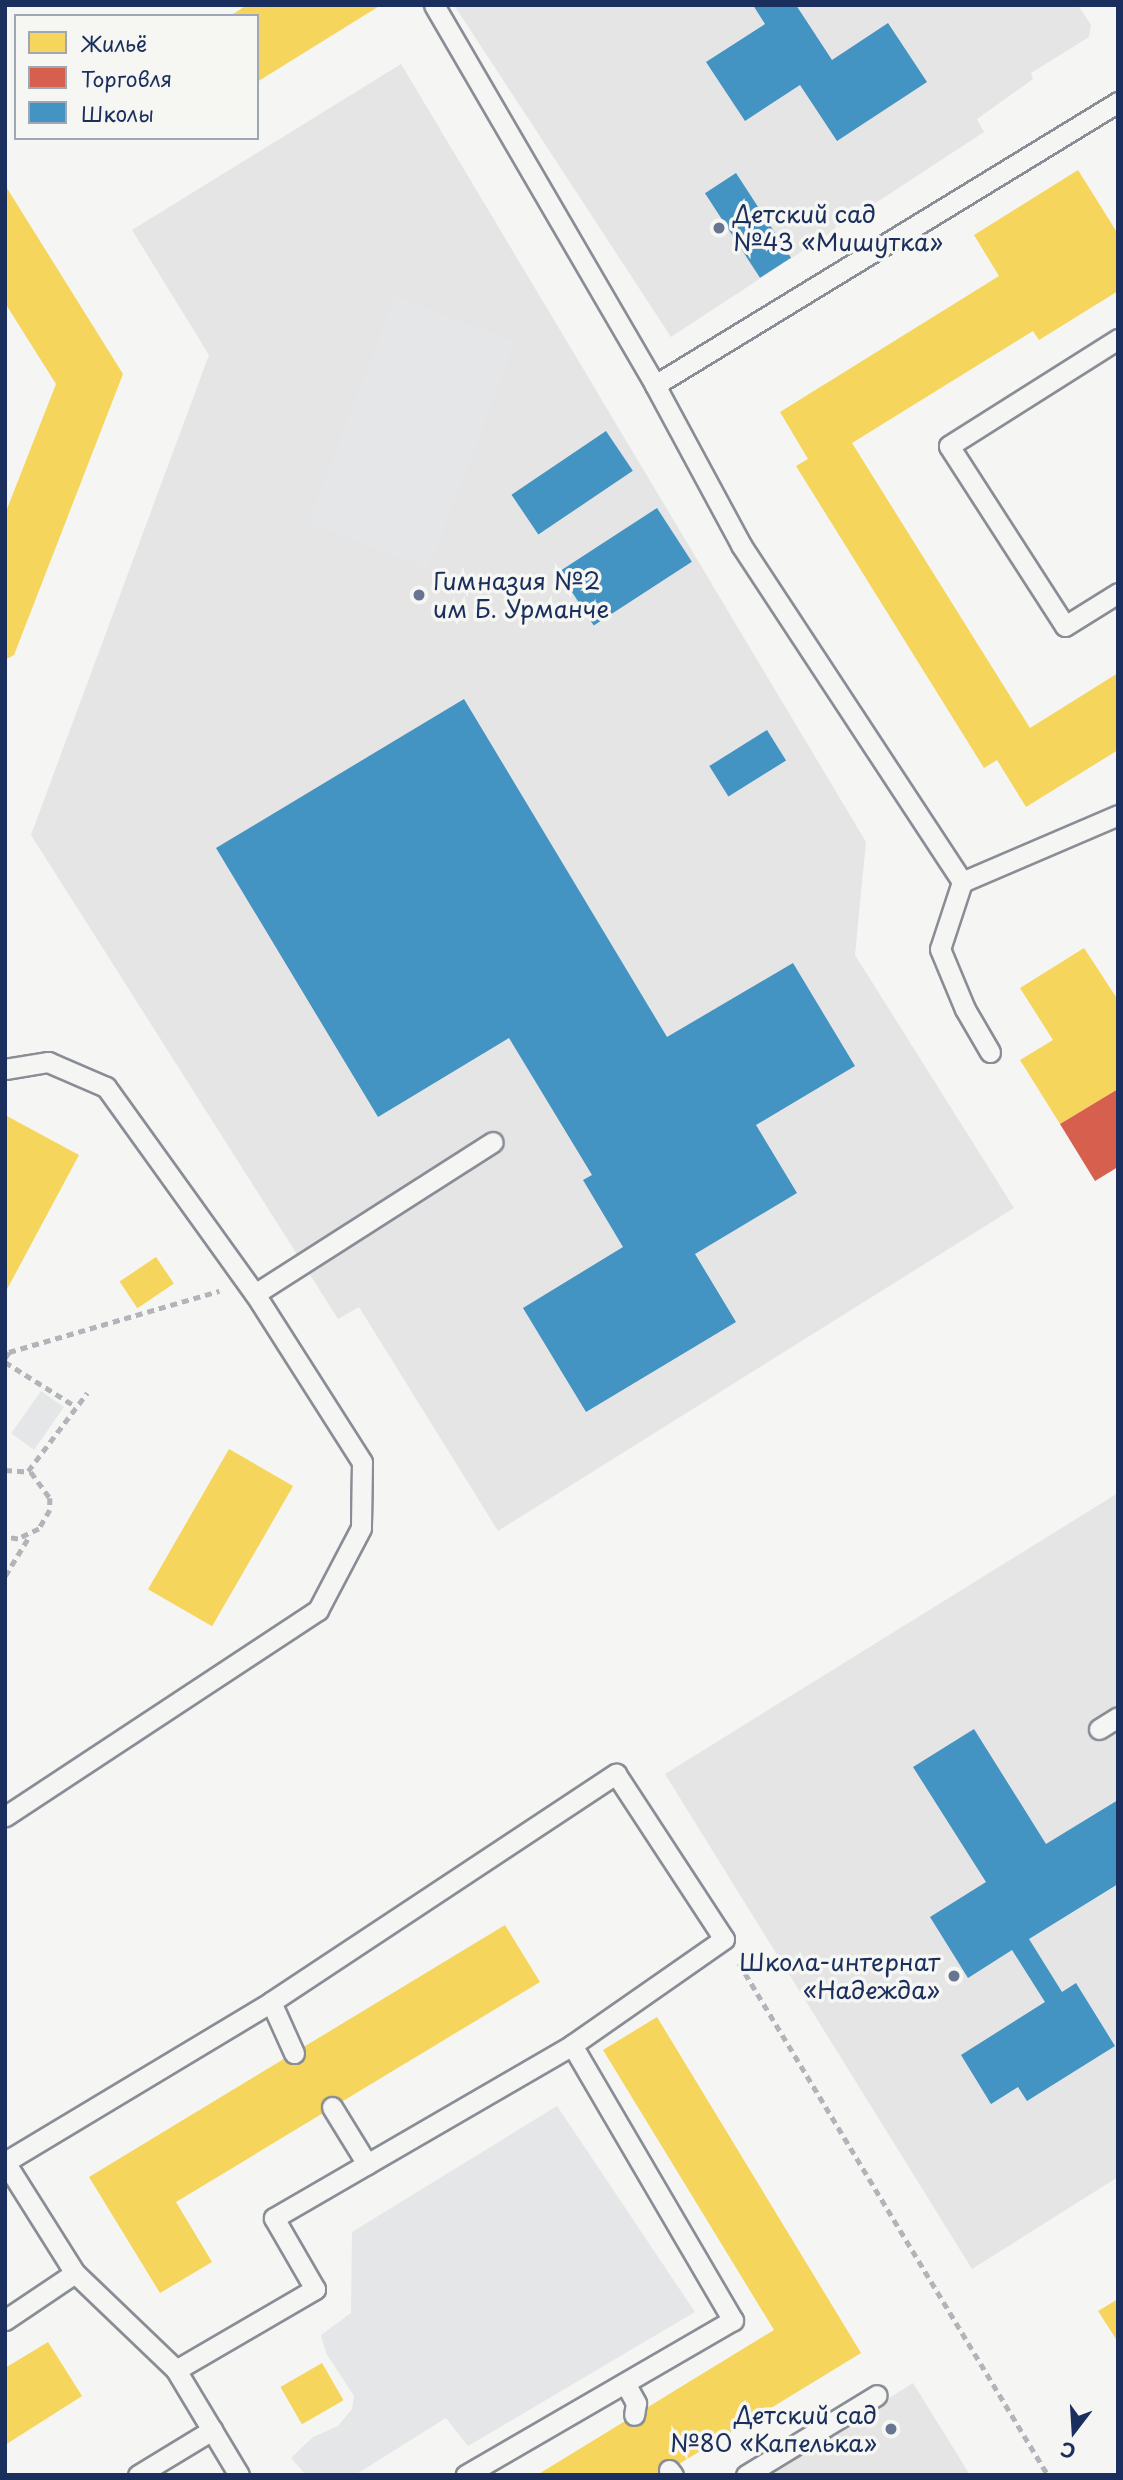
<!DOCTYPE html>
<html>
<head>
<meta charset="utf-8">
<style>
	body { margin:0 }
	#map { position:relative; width:1123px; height:2480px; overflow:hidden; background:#f5f5f3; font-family:"Playpen Sans",sans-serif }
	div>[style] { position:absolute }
	.built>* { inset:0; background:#e5e5e6 }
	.green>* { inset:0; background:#e4e6e7; transform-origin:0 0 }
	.homes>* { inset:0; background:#f6d55c; transform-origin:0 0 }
	.shops>* { inset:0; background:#d6604d }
	.schools>* { inset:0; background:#4393c3; transform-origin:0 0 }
	.path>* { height:4.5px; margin-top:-2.25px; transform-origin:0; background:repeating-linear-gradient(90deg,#b2b4b9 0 7px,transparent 0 12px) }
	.roads { filter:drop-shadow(2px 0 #898d95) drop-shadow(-2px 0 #898d95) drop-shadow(0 2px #898d95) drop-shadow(0 -2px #898d95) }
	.lane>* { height:19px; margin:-9.5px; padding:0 9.5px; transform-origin:9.5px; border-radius:9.5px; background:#f5f5f3 }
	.dots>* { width:19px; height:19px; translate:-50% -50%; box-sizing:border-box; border:4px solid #f6f6f2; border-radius:50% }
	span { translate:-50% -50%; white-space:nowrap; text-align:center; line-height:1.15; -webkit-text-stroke:7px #f6f6f2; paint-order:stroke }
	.poi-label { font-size:24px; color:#1b2f5e }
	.left { translate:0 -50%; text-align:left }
	.right { translate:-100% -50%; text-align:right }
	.frame { position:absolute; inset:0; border:7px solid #1b2f5e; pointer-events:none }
	.legend { position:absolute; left:14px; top:14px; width:245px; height:126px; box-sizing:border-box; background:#f6f6f2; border:2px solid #9ea6b7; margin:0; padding:9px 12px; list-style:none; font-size:21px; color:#1b2f5e }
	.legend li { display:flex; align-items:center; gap:14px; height:35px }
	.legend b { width:35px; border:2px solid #9ea6b7 }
	.north { position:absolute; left:1039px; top:2396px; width:70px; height:70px; -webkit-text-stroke:5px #f6f6f2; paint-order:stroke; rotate:197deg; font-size:19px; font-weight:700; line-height:28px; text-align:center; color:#1b2f5e }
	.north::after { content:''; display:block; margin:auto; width:24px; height:32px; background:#1b2f5e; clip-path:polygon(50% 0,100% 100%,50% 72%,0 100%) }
</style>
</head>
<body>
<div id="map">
	<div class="built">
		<i style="clip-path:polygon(454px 5px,1078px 5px,1091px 25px,1089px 37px,1031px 73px,1033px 79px,977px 119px,984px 132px,671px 337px)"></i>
		<i style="clip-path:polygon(401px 64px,866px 842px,855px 955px,1014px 1208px,498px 1531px,359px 1307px,338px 1319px,31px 835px,209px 355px,132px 230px)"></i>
		<i style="clip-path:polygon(1118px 1493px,1118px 2177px,972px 2269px,665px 1774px)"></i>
		<i style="clip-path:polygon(913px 2383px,970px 2475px,767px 2475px)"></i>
	</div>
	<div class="green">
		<i style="left:395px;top:296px;width:129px;height:243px;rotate:21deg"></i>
		<i style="left:41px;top:1391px;width:28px;height:52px;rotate:35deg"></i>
		<i style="clip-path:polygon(557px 2106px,695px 2312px,468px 2446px,446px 2418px,355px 2475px,306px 2475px,291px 2458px,313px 2437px,338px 2426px,352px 2409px,354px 2396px,326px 2353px,321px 2335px,351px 2313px,352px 2232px)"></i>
	</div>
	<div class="homes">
		<i style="clip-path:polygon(247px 5px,381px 5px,257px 82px,257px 16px,230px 16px)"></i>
		<i style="clip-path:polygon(1078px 170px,1118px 234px,1118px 291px,1039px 340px,1033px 331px,852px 443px,1030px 728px,1118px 673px,1118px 750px,1026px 807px,997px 760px,984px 768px,796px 466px,808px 459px,780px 412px,999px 276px,974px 235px)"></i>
		<i style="clip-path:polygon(5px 185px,123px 374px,14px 655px,5px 660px,5px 514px,56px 384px,5px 303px)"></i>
		<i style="clip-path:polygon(1084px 948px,1118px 1000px,1118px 1089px,1060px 1124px,1020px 1060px,1053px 1040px,1020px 988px)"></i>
		<i style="clip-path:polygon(5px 1115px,79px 1155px,5px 1293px)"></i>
		<i style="left:156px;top:1257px;width:32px;height:44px;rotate:56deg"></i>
		<i style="left:229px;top:1449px;width:74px;height:162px;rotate:30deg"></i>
		<i style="clip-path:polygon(505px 1925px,540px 1982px,176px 2202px,212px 2262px,160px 2293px,89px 2177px)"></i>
		<i style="clip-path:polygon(657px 2017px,861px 2353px,661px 2475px,537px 2475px,774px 2330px,603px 2050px)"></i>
		<i style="clip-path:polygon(1118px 2299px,1118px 2342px,1098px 2311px)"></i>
		<i style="clip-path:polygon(48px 2342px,82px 2396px,5px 2445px,5px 2368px)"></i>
		<i style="left:322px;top:2363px;width:43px;height:48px;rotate:60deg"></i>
	</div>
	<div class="shops">
		<i style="clip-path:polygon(1118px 1089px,1118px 1167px,1095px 1181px,1060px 1124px)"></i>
	</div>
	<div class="schools">
		<i style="clip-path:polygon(753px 5px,796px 5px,832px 60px,888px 23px,927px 82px,837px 141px,800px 85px,745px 121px,706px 62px,765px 24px)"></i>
		<i style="left:736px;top:173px;width:101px;height:37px;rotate:57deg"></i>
		<i style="left:606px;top:431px;width:48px;height:114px;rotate:56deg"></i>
		<i style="left:657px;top:508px;width:64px;height:117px;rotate:57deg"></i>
		<i style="clip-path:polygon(464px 699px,667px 1037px,793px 963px,855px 1066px,756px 1125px,797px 1193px,695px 1254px,736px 1322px,586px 1412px,523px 1308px,623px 1247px,583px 1180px,592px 1175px,509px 1038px,378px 1117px,216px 848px)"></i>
		<i style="left:767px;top:730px;width:36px;height:68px;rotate:58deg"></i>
		<i style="clip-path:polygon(974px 1729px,1046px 1844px,1118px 1800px,1118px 1884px,1029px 1939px,1062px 1992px,1076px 1983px,1115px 2046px,1027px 2101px,1018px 2087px,991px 2104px,961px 2055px,1045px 2002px,1012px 1950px,968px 1978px,930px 1917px,986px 1882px,913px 1767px)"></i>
	</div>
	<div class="path">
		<i style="left:5px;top:1358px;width:7px;rotate:-56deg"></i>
		<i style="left:9px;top:1352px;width:219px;rotate:-16.2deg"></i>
		<i style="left:5px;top:1362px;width:83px;rotate:32.2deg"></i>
		<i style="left:5px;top:1470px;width:26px;rotate:4deg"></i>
		<i style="left:31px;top:1472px;width:32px;rotate:54deg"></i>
		<i style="left:50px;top:1498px;width:12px;rotate:90deg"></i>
		<i style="left:50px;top:1510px;width:22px;rotate:120deg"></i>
		<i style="left:39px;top:1529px;width:23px;rotate:155deg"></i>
		<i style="left:18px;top:1539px;width:13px;rotate:-171deg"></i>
		<i style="left:28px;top:1471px;width:98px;rotate:-52.9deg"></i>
		<i style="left:5px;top:1576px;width:48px;rotate:-58.6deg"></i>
		<i style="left:739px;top:1963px;width:598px;rotate:58.89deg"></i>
	</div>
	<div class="roads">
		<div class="lane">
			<i style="left:434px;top:5px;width:440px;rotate:59.8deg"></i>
			<i style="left:655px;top:385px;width:182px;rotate:61.7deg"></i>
			<i style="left:741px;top:545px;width:403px;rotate:56.7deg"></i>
			<i style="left:1118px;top:339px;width:200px;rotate:147.7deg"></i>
			<i style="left:949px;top:446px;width:214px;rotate:57.2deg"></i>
			<i style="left:1065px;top:626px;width:62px;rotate:-31.9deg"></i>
			<i style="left:655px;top:385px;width:543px;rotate:-31.43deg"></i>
			<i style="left:990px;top:1052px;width:50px;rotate:-120.2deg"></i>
			<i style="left:965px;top:1009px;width:65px;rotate:-112.6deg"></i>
			<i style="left:940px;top:949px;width:71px;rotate:-71.8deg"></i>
			<i style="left:962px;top:882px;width:170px;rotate:-23.2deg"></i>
			<i style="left:5px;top:1069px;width:44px;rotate:-9.2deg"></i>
			<i style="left:48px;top:1062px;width:63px;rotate:23.3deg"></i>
			<i style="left:106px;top:1087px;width:255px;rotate:54.3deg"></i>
			<i style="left:255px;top:1294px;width:199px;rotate:57.5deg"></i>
			<i style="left:362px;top:1462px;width:66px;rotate:90.9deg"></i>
			<i style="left:361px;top:1528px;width:93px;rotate:117.7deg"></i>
			<i style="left:318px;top:1610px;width:375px;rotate:146.6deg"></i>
			<i style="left:255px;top:1294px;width:282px;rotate:-32.6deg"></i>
			<i style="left:1099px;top:1729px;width:22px;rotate:-32deg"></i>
			<i style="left:271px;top:2002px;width:56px;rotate:65.7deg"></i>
			<i style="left:332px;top:2107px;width:67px;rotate:58.4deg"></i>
			<i style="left:5px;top:2162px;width:310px;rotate:-31deg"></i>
			<i style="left:271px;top:2002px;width:414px;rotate:-33.5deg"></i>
			<i style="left:616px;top:1774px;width:197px;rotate:56.8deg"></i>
			<i style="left:724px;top:1939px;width:185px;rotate:145.1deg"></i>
			<i style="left:5px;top:2162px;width:131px;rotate:57.8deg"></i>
			<i style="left:5px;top:2320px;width:84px;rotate:-33.9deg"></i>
			<i style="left:75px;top:2273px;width:140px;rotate:43.8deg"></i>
			<i style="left:625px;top:2383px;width:23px;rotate:61deg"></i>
			<i style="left:636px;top:2403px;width:12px;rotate:99deg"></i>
			<i style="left:669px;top:2470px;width:6px;rotate:51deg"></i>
			<i style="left:138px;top:2475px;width:87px;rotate:-31.3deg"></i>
			<i style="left:239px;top:2475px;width:122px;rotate:-121deg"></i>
			<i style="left:176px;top:2370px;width:161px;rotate:-30.2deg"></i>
			<i style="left:315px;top:2289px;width:82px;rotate:-120deg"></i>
			<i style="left:274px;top:2218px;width:345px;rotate:-30.1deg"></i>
			<i style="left:572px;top:2045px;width:319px;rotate:59.7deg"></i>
			<i style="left:733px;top:2320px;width:309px;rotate:149.9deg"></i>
			<i style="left:746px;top:2475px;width:153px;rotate:-31.4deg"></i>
		</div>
	</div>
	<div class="dots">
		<i style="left:719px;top:228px;background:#677492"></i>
		<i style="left:419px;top:595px;background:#677492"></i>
		<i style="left:954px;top:1976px;background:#677492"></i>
		<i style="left:891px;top:2429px;background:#677492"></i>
	</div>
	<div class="poi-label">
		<span class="left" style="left:733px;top:228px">Детский сад<br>№43 «Мишутка»</span>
		<span class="left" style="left:433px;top:595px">Гимназия №2<br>им Б. Урманче</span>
		<span class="right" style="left:940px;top:1976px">Школа-интернат<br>«Надежда»</span>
		<span class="right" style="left:877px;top:2429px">Детский сад<br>№80 «Капелька»</span>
	</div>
	<div class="frame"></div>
	<ul class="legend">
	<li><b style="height:19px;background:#f6d55c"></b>Жильё</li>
	<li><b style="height:19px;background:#d6604d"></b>Торговля</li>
	<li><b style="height:19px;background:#4393c3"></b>Школы</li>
	</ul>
	<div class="north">С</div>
</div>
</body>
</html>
